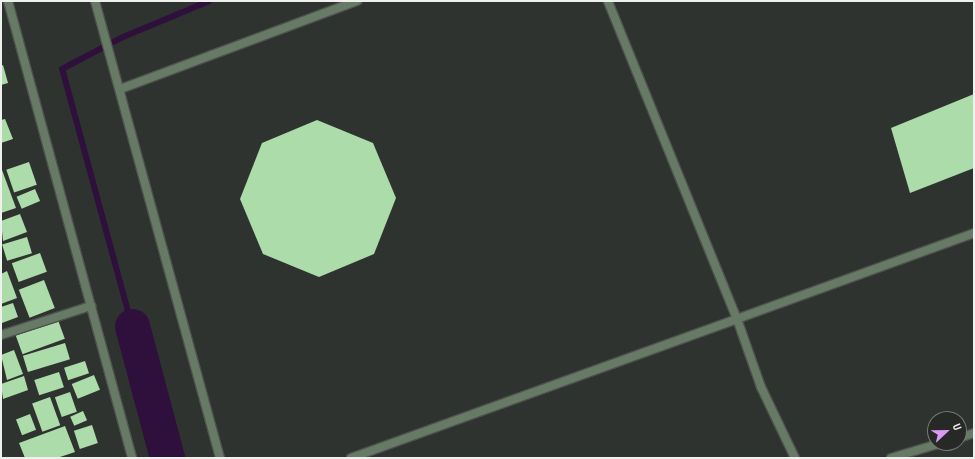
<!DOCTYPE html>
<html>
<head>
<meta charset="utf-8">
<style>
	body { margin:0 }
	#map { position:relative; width:975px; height:459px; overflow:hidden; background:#2f332f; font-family:"PT Sans Narrow",sans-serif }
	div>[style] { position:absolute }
	.stream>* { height:6px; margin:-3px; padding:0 3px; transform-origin:3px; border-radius:3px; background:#2f0f3b }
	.river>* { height:35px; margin:-17.5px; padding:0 17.5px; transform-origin:17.5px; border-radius:17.5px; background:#2f0f3b }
	.building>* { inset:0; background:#acdca9; transform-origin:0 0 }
	.roads { filter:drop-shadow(1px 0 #4e514e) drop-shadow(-1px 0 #4e514e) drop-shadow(0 1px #4e514e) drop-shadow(0 -1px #4e514e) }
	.lane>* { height:8px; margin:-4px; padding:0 4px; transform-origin:4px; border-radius:4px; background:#677a65 }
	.street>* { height:8px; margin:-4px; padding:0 4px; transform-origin:4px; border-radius:4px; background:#677a65 }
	span { translate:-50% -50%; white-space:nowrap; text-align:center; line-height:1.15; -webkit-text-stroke:4px #262925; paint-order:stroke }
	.frame { position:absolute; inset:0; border:2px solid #eff1ef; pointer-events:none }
	.north { position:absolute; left:927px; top:411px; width:40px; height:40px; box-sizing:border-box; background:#262925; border:1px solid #767976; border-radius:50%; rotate:68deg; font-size:11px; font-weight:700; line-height:16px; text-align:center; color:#eff1ef }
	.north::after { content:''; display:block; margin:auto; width:14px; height:18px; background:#db99f5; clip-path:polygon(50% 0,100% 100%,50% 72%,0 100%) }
</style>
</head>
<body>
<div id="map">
	<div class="stream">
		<i style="left:132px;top:326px;width:266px;rotate:-105.2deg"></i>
		<i style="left:62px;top:69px;width:69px;rotate:-27.7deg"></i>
		<i style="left:123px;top:37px;width:93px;rotate:-22.7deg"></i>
	</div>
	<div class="river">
		<i style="left:132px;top:326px;width:137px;rotate:75.1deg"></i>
	</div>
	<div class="building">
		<i style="clip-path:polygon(3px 65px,8px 83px,1px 85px,1px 66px)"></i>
		<i style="clip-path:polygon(974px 94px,974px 168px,910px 193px,891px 128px)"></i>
		<i style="clip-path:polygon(5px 119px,13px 139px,1px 143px,1px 120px)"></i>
		<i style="clip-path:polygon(317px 120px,373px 143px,396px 198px,374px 254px,319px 277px,263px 254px,240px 199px,262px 143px)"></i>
		<i style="left:29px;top:162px;width:24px;height:24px;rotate:71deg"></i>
		<i style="clip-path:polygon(2px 170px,16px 208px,1px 213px,1px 171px)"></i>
		<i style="left:35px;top:189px;width:13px;height:20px;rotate:67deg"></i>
		<i style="clip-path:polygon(20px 214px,27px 232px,3px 241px,1px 221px)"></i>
		<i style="left:27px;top:237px;width:17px;height:26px;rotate:73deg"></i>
		<i style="left:40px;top:253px;width:20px;height:30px;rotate:70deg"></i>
		<i style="clip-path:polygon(7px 271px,17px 298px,1px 304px,1px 274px)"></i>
		<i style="left:44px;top:280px;width:30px;height:27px;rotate:69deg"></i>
		<i style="clip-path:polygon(13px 303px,18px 317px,2px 323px,1px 307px)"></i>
		<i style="left:58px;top:320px;width:20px;height:45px;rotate:70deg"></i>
		<i style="left:65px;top:343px;width:17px;height:44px;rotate:73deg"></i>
		<i style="clip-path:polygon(14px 350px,23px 374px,7px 380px,1px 355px)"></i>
		<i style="left:85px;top:361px;width:13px;height:22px;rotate:72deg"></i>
		<i style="left:59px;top:372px;width:16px;height:26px;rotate:72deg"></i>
		<i style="left:94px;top:375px;width:16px;height:24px;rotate:68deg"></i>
		<i style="clip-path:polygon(24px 376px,28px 390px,3px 399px,1px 384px)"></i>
		<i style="left:70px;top:392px;width:21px;height:16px;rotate:71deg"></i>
		<i style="left:50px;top:397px;width:30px;height:19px;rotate:70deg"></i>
		<i style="left:83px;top:411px;width:10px;height:14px;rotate:66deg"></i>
		<i style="left:30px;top:414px;width:17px;height:15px;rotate:69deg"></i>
		<i style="left:92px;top:425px;width:19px;height:19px;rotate:72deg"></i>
		<i style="clip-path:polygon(65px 426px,75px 452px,57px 458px,25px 458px,19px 443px)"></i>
	</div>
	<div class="roads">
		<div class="lane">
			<i style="left:95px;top:1px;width:474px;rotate:74.7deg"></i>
			<i style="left:120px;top:89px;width:253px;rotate:-20.4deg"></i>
			<i style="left:959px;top:438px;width:16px;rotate:-18deg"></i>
			<i style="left:351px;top:458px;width:410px;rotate:-19.8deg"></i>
			<i style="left:737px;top:319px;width:343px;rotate:-112.1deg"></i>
			<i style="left:795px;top:458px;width:79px;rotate:-115.6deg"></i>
			<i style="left:761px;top:387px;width:72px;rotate:-109.4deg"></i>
			<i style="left:737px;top:319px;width:252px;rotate:-19.9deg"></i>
			<i style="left:891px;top:458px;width:52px;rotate:-16.7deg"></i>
		</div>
		<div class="street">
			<i style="left:8px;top:1px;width:474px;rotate:74.8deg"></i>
			<i style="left:1px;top:335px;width:95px;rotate:-17.9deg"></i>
		</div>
	</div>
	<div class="frame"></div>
	<div class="north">U</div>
</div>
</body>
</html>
